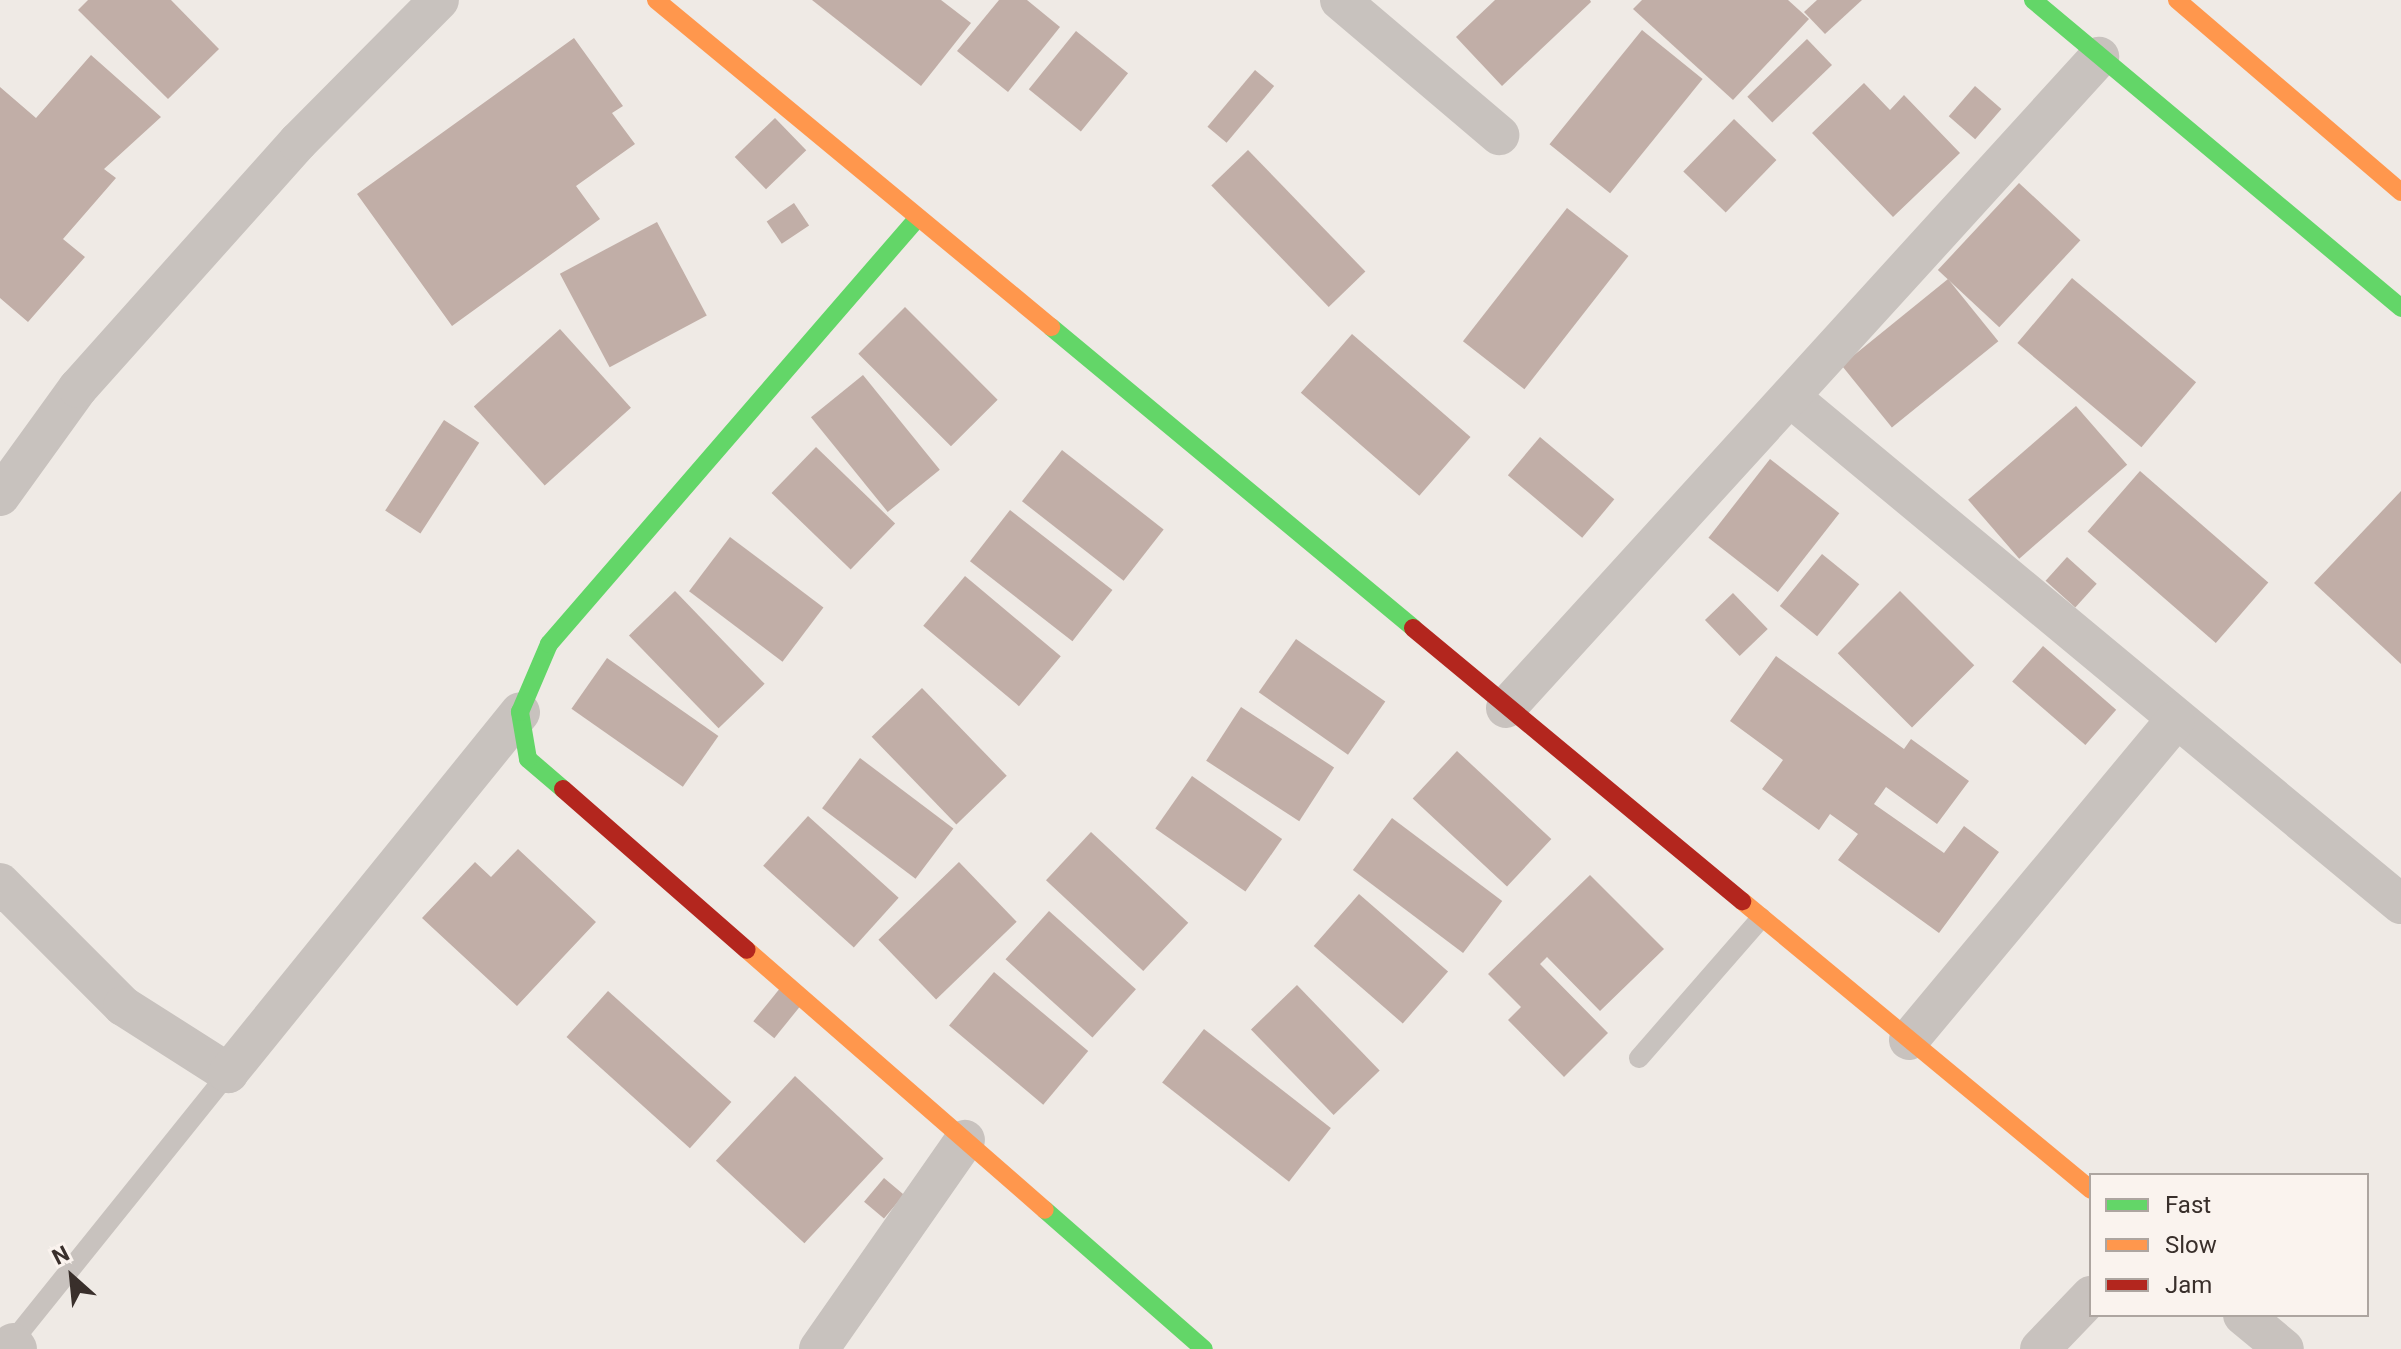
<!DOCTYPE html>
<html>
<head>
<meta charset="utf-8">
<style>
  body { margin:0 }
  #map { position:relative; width:2401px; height:1349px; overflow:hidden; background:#efeae5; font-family:Roboto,sans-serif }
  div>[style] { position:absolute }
  .building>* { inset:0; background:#c1aea7; transform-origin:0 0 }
  .lane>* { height:20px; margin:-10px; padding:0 10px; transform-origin:10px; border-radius:10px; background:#c8c2be }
  .street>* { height:40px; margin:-20px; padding:0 20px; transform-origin:20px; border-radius:20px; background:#c8c2be }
  .fast>* { height:18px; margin:-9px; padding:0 9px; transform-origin:9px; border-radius:9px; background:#63d668 }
  .slow>* { height:18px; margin:-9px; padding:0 9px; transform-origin:9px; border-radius:9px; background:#ff974d }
  .jam>* { height:18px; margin:-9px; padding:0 9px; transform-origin:9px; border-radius:9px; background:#b3261e }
  span { translate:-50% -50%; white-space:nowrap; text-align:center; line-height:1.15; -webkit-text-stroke:8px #faf3ee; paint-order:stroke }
  .legend { position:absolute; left:2089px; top:1173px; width:280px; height:144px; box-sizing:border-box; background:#faf3ee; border:2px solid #ada5a0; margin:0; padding:10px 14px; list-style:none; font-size:24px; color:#392f2b }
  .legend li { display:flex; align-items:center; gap:16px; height:40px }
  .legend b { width:40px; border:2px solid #ada5a0 }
  .north { position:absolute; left:32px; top:1237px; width:80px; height:80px; -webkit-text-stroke:6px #faf3ee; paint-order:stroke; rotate:333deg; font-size:22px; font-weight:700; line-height:32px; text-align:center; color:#392f2b }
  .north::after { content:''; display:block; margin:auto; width:28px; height:36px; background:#392f2b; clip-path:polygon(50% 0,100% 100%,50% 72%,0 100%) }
</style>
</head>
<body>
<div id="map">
  <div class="building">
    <i style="clip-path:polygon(88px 0,171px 0,219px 49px,168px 99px,78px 10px)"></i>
    <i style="clip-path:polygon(812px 0,941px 0,971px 23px,921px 86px)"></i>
    <i style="clip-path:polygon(999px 0,1027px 0,1060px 27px,1008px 92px,957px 51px)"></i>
    <i style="clip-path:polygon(1495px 0,1590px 0,1591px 2px,1502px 86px,1456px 37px)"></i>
    <i style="clip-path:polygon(1642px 0,1788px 0,1809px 19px,1733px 100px,1633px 9px)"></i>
    <i style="clip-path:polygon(1817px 0,1862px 0,1825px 34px,1804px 12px)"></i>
    <i style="left:1642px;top:30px;width:78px;height:147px;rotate:39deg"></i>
    <i style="left:1076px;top:31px;width:67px;height:75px;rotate:39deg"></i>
    <i style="clip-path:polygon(574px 38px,623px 106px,612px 113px,635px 144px,576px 186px,600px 219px,452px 326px,357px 194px)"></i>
    <i style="left:1807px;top:39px;width:36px;height:83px;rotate:46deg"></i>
    <i style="clip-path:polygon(91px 55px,161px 117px,104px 169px,116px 178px,63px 239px,85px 257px,28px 322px,0 298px,0 87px,36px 118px)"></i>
    <i style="left:1255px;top:70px;width:25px;height:74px;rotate:40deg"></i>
    <i style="clip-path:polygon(1864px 83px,1890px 110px,1904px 95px,1960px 153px,1893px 217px,1812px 133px)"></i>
    <i style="left:1975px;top:86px;width:35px;height:40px;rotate:41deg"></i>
    <i style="left:775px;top:118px;width:45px;height:56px;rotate:46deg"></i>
    <i style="left:1734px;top:119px;width:59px;height:73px;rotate:44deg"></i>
    <i style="left:1248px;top:150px;width:169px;height:51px;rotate:46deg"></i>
    <i style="left:2019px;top:183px;width:84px;height:119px;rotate:43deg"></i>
    <i style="left:794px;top:203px;width:27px;height:33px;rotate:56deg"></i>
    <i style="left:1567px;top:208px;width:78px;height:169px;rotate:38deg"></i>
    <i style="left:657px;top:222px;width:106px;height:110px;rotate:62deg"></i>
    <i style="left:2072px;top:278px;width:162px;height:85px;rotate:40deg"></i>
    <i style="left:1948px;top:279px;width:80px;height:137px;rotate:51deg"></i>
    <i style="left:905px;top:307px;width:131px;height:66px;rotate:45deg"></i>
    <i style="left:560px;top:329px;width:106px;height:116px;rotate:48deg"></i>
    <i style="left:1352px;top:334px;width:157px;height:78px;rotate:41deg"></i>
    <i style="left:863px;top:375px;width:122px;height:67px;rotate:51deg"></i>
    <i style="left:2076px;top:406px;width:78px;height:143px;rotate:49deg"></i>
    <i style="left:444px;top:420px;width:42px;height:108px;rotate:33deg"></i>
    <i style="left:1540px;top:437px;width:97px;height:50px;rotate:40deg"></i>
    <i style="left:816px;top:447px;width:110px;height:64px;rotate:44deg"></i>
    <i style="left:1062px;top:450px;width:129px;height:65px;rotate:38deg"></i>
    <i style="left:1770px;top:459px;width:88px;height:100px;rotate:38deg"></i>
    <i style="left:2140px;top:471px;width:170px;height:80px;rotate:41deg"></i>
    <i style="clip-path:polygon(2401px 491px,2401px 664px,2314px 583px)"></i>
    <i style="left:1010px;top:510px;width:130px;height:65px;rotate:38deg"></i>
    <i style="left:730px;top:537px;width:117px;height:68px;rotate:37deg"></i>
    <i style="left:1822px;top:554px;width:48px;height:67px;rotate:39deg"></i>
    <i style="left:2067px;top:557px;width:40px;height:32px;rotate:42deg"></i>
    <i style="left:965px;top:576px;width:125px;height:65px;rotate:40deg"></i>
    <i style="left:675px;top:591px;width:129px;height:64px;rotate:46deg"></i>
    <i style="left:1900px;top:591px;width:105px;height:88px;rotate:45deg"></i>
    <i style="left:1733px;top:593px;width:50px;height:39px;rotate:46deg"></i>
    <i style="left:1296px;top:639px;width:109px;height:65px;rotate:35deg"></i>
    <i style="left:2043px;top:646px;width:97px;height:47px;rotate:41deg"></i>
    <i style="clip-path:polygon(1776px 656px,1904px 749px,1911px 739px,1969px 781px,1937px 824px,1886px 787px,1874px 804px,1944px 853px,1964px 826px,1999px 852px,1939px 933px,1838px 860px,1858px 834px,1830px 814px,1819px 830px,1762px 789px,1783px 760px,1730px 721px)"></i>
    <i style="left:607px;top:658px;width:136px;height:62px;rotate:35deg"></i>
    <i style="left:922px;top:688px;width:122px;height:70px;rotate:46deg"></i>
    <i style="left:1241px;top:707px;width:111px;height:64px;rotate:33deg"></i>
    <i style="left:1457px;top:751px;width:129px;height:65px;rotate:43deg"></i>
    <i style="left:860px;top:758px;width:117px;height:63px;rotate:37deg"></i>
    <i style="left:1192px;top:776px;width:110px;height:64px;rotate:35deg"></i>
    <i style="left:808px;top:816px;width:122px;height:67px;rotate:42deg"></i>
    <i style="left:1392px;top:818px;width:138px;height:65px;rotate:37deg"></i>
    <i style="left:1091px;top:832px;width:133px;height:66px;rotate:43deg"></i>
    <i style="clip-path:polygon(518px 849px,596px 922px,517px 1006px,422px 918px,475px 862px,491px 877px)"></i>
    <i style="left:959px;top:862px;width:83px;height:112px;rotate:46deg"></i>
    <i style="clip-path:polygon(1590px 875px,1664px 949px,1600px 1011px,1547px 957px,1540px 964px,1608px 1033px,1564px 1077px,1508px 1020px,1521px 1007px,1488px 974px)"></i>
    <i style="left:1359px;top:894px;width:118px;height:69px;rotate:41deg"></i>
    <i style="left:1049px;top:911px;width:117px;height:65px;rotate:42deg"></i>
    <i style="left:994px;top:972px;width:123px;height:70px;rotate:40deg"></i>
    <i style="left:1297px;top:985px;width:119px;height:64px;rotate:46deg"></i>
    <i style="left:781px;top:987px;width:27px;height:44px;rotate:39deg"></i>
    <i style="left:608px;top:991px;width:166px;height:62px;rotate:42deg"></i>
    <i style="left:1204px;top:1029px;width:161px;height:68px;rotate:38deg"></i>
    <i style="left:795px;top:1076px;width:121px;height:116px;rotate:43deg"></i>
    <i style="left:884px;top:1178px;width:26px;height:31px;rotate:40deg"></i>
  </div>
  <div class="lane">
    <i style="left:1639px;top:1058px;width:186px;rotate:-48.9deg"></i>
    <i style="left:8px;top:1347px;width:351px;rotate:-51.2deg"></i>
  </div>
  <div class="street">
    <i style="left:1340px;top:0;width:209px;rotate:40.3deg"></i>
    <i style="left:1790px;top:397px;width:794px;rotate:39.69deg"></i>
    <i style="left:0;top:496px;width:133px;rotate:-54.2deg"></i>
    <i style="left:78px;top:388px;width:330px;rotate:-48.2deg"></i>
    <i style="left:298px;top:142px;width:200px;rotate:-45.2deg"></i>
    <i style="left:1506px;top:708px;width:881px;rotate:-47.67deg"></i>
    <i style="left:0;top:883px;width:174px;rotate:45deg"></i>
    <i style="left:123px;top:1006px;width:125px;rotate:32.5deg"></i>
    <i style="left:228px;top:1073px;width:464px;rotate:-51deg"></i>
    <i style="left:1909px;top:1040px;width:415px;rotate:-50.2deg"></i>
    <i style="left:2243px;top:1315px;width:53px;rotate:39.7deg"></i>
    <i style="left:13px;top:1343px;width:7px;rotate:56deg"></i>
    <i style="left:819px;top:1349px;width:255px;rotate:-55.1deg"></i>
    <i style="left:2040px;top:1349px;width:74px;rotate:-46.1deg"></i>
  </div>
  <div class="fast">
    <i style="left:2033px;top:0;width:480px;rotate:39.9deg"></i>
    <i style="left:1051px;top:327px;width:471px;rotate:39.7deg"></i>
    <i style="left:563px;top:789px;width:46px;rotate:-139.4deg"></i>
    <i style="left:528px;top:759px;width:48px;rotate:-99.7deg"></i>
    <i style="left:520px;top:712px;width:74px;rotate:-66.9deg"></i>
    <i style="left:549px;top:644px;width:559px;rotate:-49.13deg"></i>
    <i style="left:1045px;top:1210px;width:211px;rotate:41.2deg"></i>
  </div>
  <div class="slow">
    <i style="left:656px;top:0;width:513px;rotate:39.62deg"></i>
    <i style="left:2177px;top:0;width:295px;rotate:40.6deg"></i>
    <i style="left:1742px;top:901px;width:453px;rotate:39.6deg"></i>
    <i style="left:747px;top:950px;width:395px;rotate:41.1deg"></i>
  </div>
  <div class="jam">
    <i style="left:1413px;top:628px;width:428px;rotate:39.7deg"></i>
    <i style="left:563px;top:789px;width:244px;rotate:41.2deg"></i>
  </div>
  <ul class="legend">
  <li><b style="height:10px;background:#63d668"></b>Fast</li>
  <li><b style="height:10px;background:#ff974d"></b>Slow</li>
  <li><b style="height:10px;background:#b3261e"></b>Jam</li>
  </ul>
  <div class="north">N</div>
</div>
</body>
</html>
